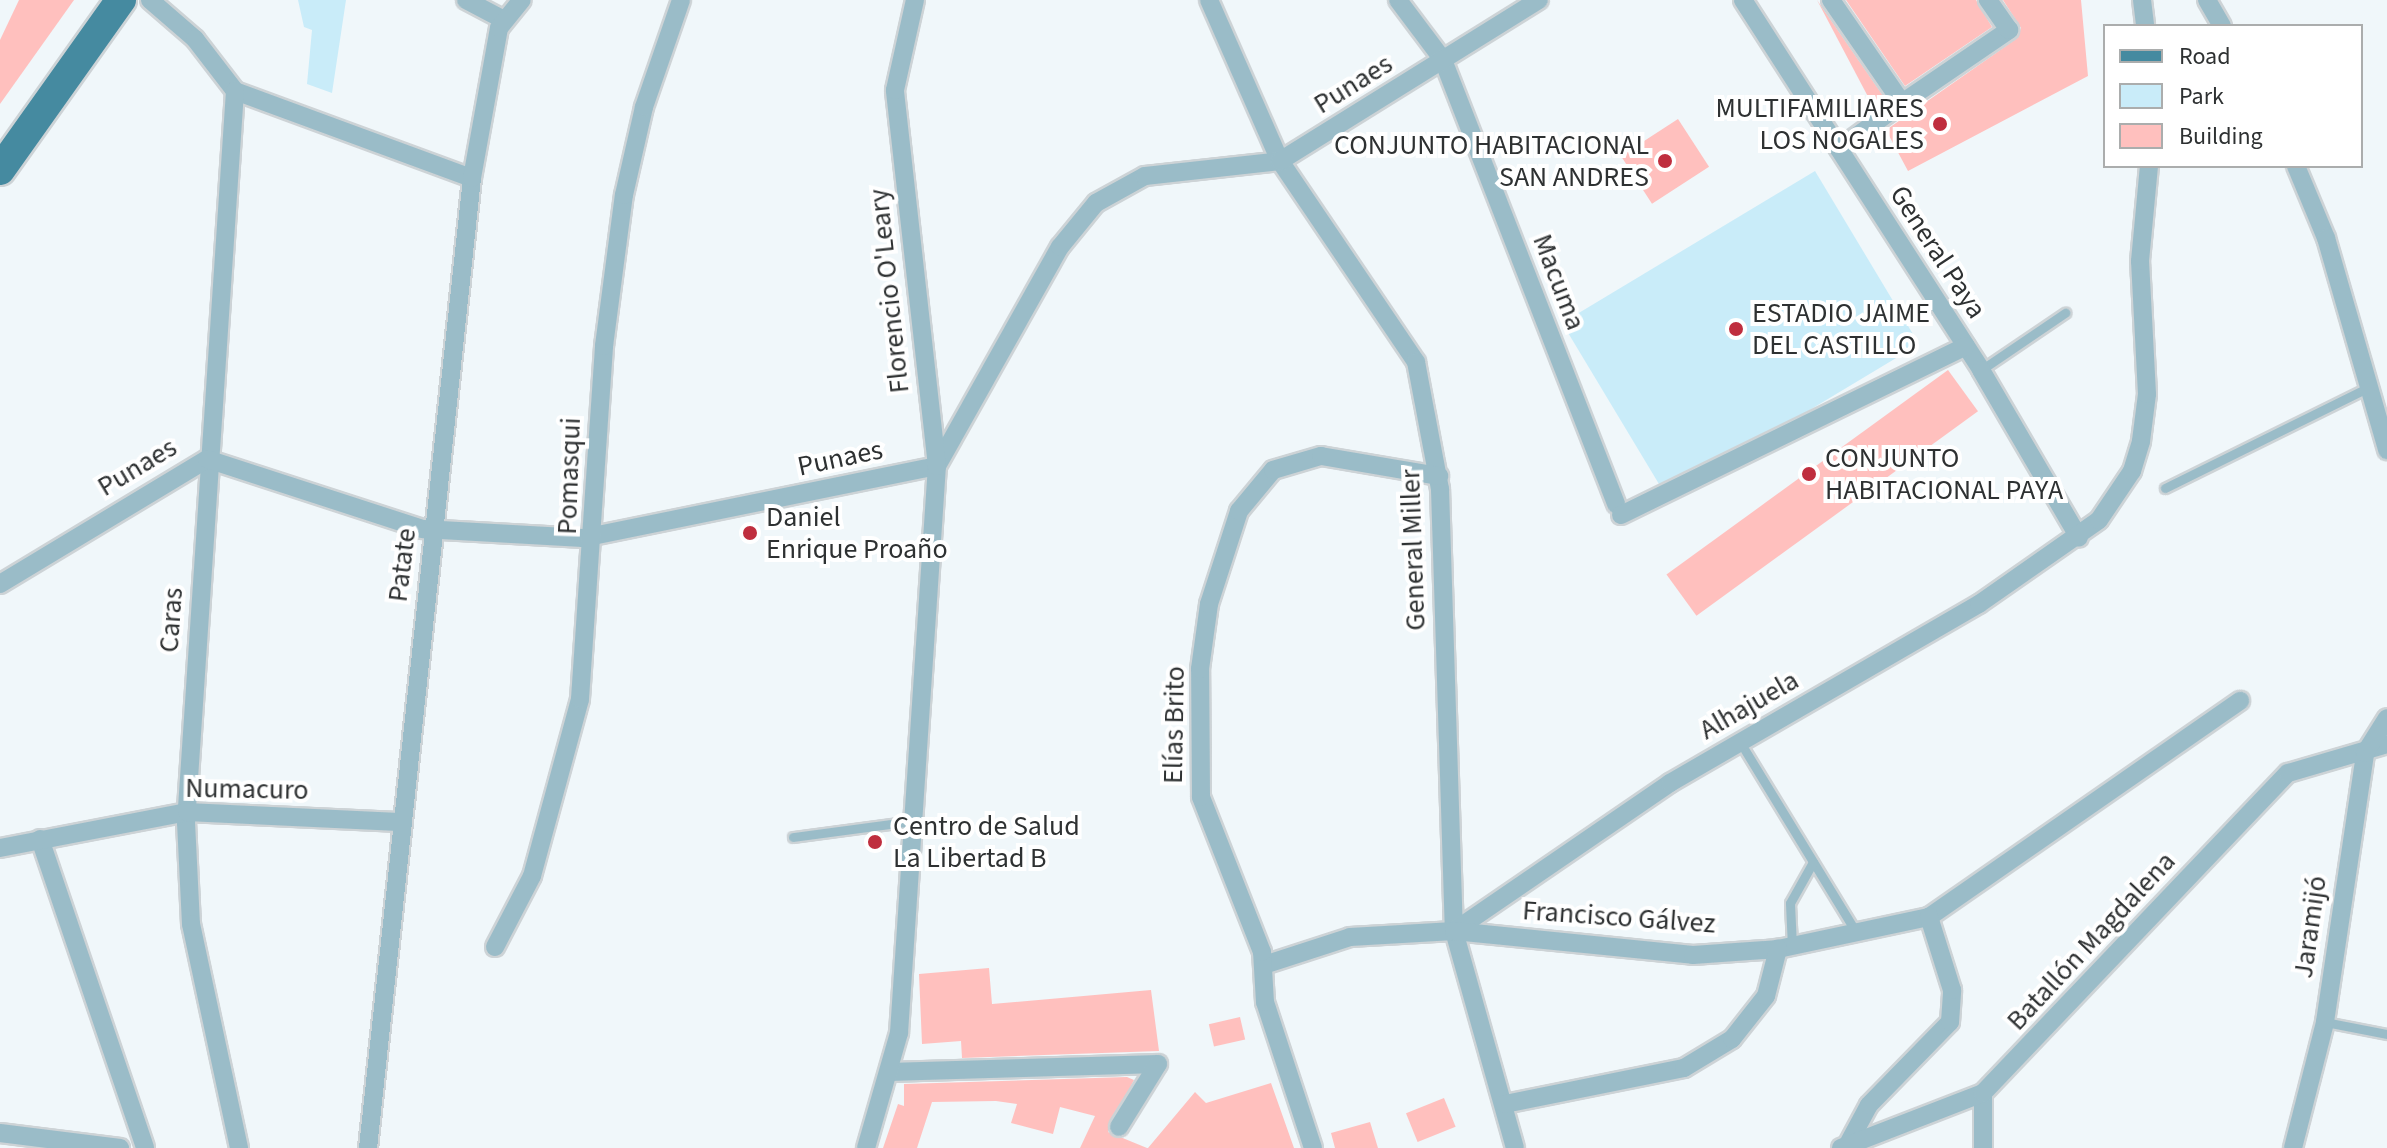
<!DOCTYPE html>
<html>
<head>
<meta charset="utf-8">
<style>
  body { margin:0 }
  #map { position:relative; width:2387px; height:1148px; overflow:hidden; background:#f0f7fa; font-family:"Source Sans 3",sans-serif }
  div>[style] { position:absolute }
  .green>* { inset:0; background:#c9ecf9; transform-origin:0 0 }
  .building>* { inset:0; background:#ffc0be; transform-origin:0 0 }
  .roads { filter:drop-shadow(2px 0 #cdd3d6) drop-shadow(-2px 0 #cdd3d6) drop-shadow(0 2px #cdd3d6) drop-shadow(0 -2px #cdd3d6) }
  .service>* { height:9px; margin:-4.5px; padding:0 4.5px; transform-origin:4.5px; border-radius:4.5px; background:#9abcc8 }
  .minor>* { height:18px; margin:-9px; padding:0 9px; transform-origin:9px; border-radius:9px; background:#9abcc8 }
  .primary>* { height:30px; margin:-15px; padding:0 15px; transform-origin:15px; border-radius:15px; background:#458aa0 }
  .dots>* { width:22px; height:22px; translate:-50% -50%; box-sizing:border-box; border:4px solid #fff; border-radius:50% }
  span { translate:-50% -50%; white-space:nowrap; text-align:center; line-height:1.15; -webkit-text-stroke:8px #fff; paint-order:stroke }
  .street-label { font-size:28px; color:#2e3132 }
  .poi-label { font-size:28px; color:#2e3132 }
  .right { translate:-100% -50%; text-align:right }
  .left { translate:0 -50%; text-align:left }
  .legend { position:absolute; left:2103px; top:24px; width:260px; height:144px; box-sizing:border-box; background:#fff; border:2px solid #abadad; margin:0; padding:10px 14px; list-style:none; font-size:24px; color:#2e3132 }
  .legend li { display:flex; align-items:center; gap:16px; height:40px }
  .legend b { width:40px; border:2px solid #abadad }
</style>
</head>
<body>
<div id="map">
  <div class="green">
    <i style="clip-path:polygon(298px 0,346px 0,332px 93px,307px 84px,312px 30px,304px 27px)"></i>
    <i style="left:1815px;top:171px;width:202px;height:295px;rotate:59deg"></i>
  </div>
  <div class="building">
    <i style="clip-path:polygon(19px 0,74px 0,0 104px,0 40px)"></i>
    <i style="clip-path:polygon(1817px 0,1886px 100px,1874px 108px)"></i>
    <i style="clip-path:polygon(1846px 0,1976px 0,1992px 27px,1905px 86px)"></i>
    <i style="clip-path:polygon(2003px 0,2081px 0,2088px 76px,1908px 171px,1886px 130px,2016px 39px,2021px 28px)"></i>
    <i style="left:1678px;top:119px;width:57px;height:68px;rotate:57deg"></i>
    <i style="left:1948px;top:370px;width:51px;height:348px;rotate:54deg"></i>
    <i style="clip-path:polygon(989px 968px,992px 1004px,1151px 990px,1159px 1051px,962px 1058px,961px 1041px,922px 1044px,919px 974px)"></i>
    <i style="left:1240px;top:1017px;width:23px;height:32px;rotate:77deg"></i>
    <i style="clip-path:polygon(1127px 1077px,1134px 1080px,1108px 1132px,1147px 1148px,1080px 1148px,1095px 1116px,1060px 1107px,1053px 1134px,1011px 1123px,1017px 1104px,996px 1101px,932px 1102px,917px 1148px,883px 1148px,898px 1104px,904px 1106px,904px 1084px)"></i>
    <i style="clip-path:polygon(1271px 1083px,1294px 1148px,1148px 1148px,1195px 1092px,1206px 1103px)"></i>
    <i style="left:1444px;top:1098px;width:31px;height:41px;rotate:68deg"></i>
    <i style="clip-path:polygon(1370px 1122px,1378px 1148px,1335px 1148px,1331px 1133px)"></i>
  </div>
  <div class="roads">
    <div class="service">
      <i style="left:1981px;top:370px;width:102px;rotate:-34.2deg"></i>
      <i style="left:2165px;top:488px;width:225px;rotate:-26.3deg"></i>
      <i style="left:1740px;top:742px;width:223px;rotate:58.6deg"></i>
      <i style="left:793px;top:837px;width:121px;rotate:-7.6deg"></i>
      <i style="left:1792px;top:946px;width:43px;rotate:-92.7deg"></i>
      <i style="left:1790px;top:903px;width:47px;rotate:-60.7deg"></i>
      <i style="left:2325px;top:1022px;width:63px;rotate:11deg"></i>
    </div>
    <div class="minor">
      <i style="left:150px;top:0;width:60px;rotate:40.9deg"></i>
      <i style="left:195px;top:39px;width:66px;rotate:52.4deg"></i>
      <i style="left:235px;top:91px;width:252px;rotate:20.2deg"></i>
      <i style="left:466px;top:0;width:41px;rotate:27.8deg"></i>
      <i style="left:1209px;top:0;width:176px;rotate:66.2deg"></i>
      <i style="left:1280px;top:161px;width:243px;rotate:55.9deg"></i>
      <i style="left:1416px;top:362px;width:129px;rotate:79.3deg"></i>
      <i style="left:1440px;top:489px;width:442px;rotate:88.2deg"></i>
      <i style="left:1454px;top:931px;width:225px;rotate:74.3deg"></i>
      <i style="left:1398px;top:0;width:75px;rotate:53.1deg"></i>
      <i style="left:1443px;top:60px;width:477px;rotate:68.7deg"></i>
      <i style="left:1743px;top:0;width:440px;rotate:57.2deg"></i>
      <i style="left:1981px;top:370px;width:194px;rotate:59.7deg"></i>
      <i style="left:1831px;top:0;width:125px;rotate:55.4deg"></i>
      <i style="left:1902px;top:103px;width:78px;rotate:143.9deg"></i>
      <i style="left:2142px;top:0;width:26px;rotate:83deg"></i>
      <i style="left:2207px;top:0;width:30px;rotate:60deg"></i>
      <i style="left:235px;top:91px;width:733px;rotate:93.83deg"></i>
      <i style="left:186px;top:822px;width:102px;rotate:87.2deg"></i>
      <i style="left:191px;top:924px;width:229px;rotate:77.9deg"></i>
      <i style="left:1902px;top:103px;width:130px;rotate:-34.3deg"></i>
      <i style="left:2009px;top:30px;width:37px;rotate:-125deg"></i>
      <i style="left:2296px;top:166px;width:78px;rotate:67.4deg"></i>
      <i style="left:2326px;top:238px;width:221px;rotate:73.9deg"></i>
      <i style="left:1621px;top:515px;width:384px;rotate:-26.1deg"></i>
      <i style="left:0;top:584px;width:242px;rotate:-31.1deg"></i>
      <i style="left:207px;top:459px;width:227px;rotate:18deg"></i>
      <i style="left:423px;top:529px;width:160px;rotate:3.2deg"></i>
      <i style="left:583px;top:538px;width:361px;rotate:-11.5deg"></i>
      <i style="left:937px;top:466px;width:251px;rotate:-60.7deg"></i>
      <i style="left:1060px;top:247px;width:57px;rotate:-50.7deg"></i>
      <i style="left:1096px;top:203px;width:56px;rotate:-28.9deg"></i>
      <i style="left:1145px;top:176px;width:136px;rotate:-6.3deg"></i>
      <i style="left:1280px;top:161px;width:305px;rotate:-31.9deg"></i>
      <i style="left:40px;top:839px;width:326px;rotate:71.2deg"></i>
      <i style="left:0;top:848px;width:190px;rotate:-10.9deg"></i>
      <i style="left:187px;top:812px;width:212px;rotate:2.7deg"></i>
      <i style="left:1454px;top:931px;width:262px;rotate:-34.4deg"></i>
      <i style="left:1670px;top:783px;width:357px;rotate:-30.1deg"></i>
      <i style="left:1979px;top:604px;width:146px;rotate:-35deg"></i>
      <i style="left:2099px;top:520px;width:59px;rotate:-56deg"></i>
      <i style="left:2132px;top:471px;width:31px;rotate:-73deg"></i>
      <i style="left:2141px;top:441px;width:47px;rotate:-82.7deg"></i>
      <i style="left:2147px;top:394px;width:133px;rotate:-93deg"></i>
      <i style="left:2140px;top:261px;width:95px;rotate:-84.6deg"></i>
      <i style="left:495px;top:947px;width:80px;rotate:-62.5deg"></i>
      <i style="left:532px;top:876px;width:183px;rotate:-74.8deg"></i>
      <i style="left:580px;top:699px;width:354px;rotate:-86.1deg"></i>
      <i style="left:604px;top:346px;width:152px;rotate:-82.5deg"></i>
      <i style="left:624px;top:195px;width:90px;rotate:-77.2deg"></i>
      <i style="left:644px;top:107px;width:113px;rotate:-70.9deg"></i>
      <i style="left:1264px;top:965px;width:90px;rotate:-18deg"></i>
      <i style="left:1350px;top:937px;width:104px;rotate:-3.3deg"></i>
      <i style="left:1454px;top:931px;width:240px;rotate:5.7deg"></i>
      <i style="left:1693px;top:955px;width:85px;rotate:-4deg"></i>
      <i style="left:1778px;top:949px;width:154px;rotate:-12deg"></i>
      <i style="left:1929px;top:917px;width:379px;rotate:-34.8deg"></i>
      <i style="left:889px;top:1072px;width:269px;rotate:-1.7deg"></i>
      <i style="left:1158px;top:1064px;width:74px;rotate:121.8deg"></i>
      <i style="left:1983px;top:1093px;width:55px;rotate:90deg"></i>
      <i style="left:1505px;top:1104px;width:183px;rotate:-11.4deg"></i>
      <i style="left:1684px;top:1068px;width:56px;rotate:-31.1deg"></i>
      <i style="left:1732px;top:1039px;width:55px;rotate:-51.7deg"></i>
      <i style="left:1766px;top:996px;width:49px;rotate:-75.7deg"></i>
      <i style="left:0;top:1133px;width:121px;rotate:7.1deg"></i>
      <i style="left:1848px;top:1144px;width:44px;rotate:-61.7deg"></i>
      <i style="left:1869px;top:1105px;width:116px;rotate:-45.7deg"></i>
      <i style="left:1950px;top:1022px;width:32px;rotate:-86deg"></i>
      <i style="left:1952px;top:990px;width:77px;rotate:-107.5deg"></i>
      <i style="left:368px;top:1148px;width:976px;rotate:-83.88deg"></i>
      <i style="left:472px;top:178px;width:152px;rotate:-79.8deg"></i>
      <i style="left:499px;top:28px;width:36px;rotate:-51deg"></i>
      <i style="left:866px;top:1148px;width:120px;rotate:-74deg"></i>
      <i style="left:899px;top:1033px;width:568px;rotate:-86.17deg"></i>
      <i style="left:937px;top:466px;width:378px;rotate:-96.4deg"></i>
      <i style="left:895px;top:90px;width:92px;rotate:-77.5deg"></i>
      <i style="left:1313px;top:1148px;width:154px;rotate:-108.2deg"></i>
      <i style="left:1265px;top:1002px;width:50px;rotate:-93.4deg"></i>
      <i style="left:1262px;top:952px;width:167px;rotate:-111.5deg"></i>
      <i style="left:1201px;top:797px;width:128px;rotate:-90.4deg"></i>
      <i style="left:1200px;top:669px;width:66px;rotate:-82.1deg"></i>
      <i style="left:1209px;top:604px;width:98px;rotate:-72.1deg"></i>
      <i style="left:1239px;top:511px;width:53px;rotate:-50.3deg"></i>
      <i style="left:1273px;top:470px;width:50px;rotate:-16.3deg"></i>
      <i style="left:1321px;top:456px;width:120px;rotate:9.6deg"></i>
      <i style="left:1841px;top:1148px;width:152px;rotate:-21.2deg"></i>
      <i style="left:1983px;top:1093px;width:442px;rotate:-46.4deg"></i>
      <i style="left:2288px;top:773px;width:103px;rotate:-16.3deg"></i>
      <i style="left:2293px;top:1148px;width:130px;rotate:-75.7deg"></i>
      <i style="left:2325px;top:1022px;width:272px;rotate:-81.5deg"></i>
      <i style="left:2365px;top:753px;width:41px;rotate:-57.8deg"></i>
    </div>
    <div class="primary">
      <i style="left:0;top:170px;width:209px;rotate:-54.6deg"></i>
    </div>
  </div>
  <div class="dots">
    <i style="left:1940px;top:124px;background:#bf2e3e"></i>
    <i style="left:1665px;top:161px;background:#bf2e3e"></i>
    <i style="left:1736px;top:329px;background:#bf2e3e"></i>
    <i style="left:1809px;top:474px;background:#bf2e3e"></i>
    <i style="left:750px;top:533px;background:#bf2e3e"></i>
    <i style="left:875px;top:842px;background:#bf2e3e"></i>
  </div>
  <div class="street-label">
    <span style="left:1353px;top:84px;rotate:-32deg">Punaes</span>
    <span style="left:1938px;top:252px;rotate:57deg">General Paya</span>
    <span style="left:1559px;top:282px;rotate:69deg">Macuma</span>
    <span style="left:889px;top:291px;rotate:-96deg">Florencio O'Leary</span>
    <span style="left:840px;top:458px;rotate:-12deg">Punaes</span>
    <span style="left:137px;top:467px;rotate:-31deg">Punaes</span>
    <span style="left:569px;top:476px;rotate:-88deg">Pomasqui</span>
    <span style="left:1413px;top:550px;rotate:-92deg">General Miller</span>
    <span style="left:402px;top:565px;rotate:-83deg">Patate</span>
    <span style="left:171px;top:620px;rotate:-86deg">Caras</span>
    <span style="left:1749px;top:705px;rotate:-30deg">Alhajuela</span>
    <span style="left:1174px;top:725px;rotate:-89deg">Elías Brito</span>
    <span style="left:247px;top:789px;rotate:1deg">Numacuro</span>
    <span style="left:1619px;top:917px;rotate:4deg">Francisco Gálvez</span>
    <span style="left:2310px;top:927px;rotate:-82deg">Jaramijó</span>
    <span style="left:2091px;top:941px;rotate:-47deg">Batallón Magdalena</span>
  </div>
  <div class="poi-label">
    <span class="right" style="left:1924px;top:124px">MULTIFAMILIARES<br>LOS NOGALES</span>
    <span class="right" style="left:1649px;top:161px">CONJUNTO HABITACIONAL<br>SAN ANDRES</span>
    <span class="left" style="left:1752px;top:329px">ESTADIO JAIME<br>DEL CASTILLO</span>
    <span class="left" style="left:1825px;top:474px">CONJUNTO<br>HABITACIONAL PAYA</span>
    <span class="left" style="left:766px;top:533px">Daniel<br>Enrique Proaño</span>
    <span class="left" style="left:893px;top:842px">Centro de Salud<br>La Libertad B</span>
  </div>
  <ul class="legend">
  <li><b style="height:10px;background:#458aa0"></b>Road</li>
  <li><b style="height:22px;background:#c9ecf9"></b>Park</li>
  <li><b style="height:22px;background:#ffc0be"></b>Building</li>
  </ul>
</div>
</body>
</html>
